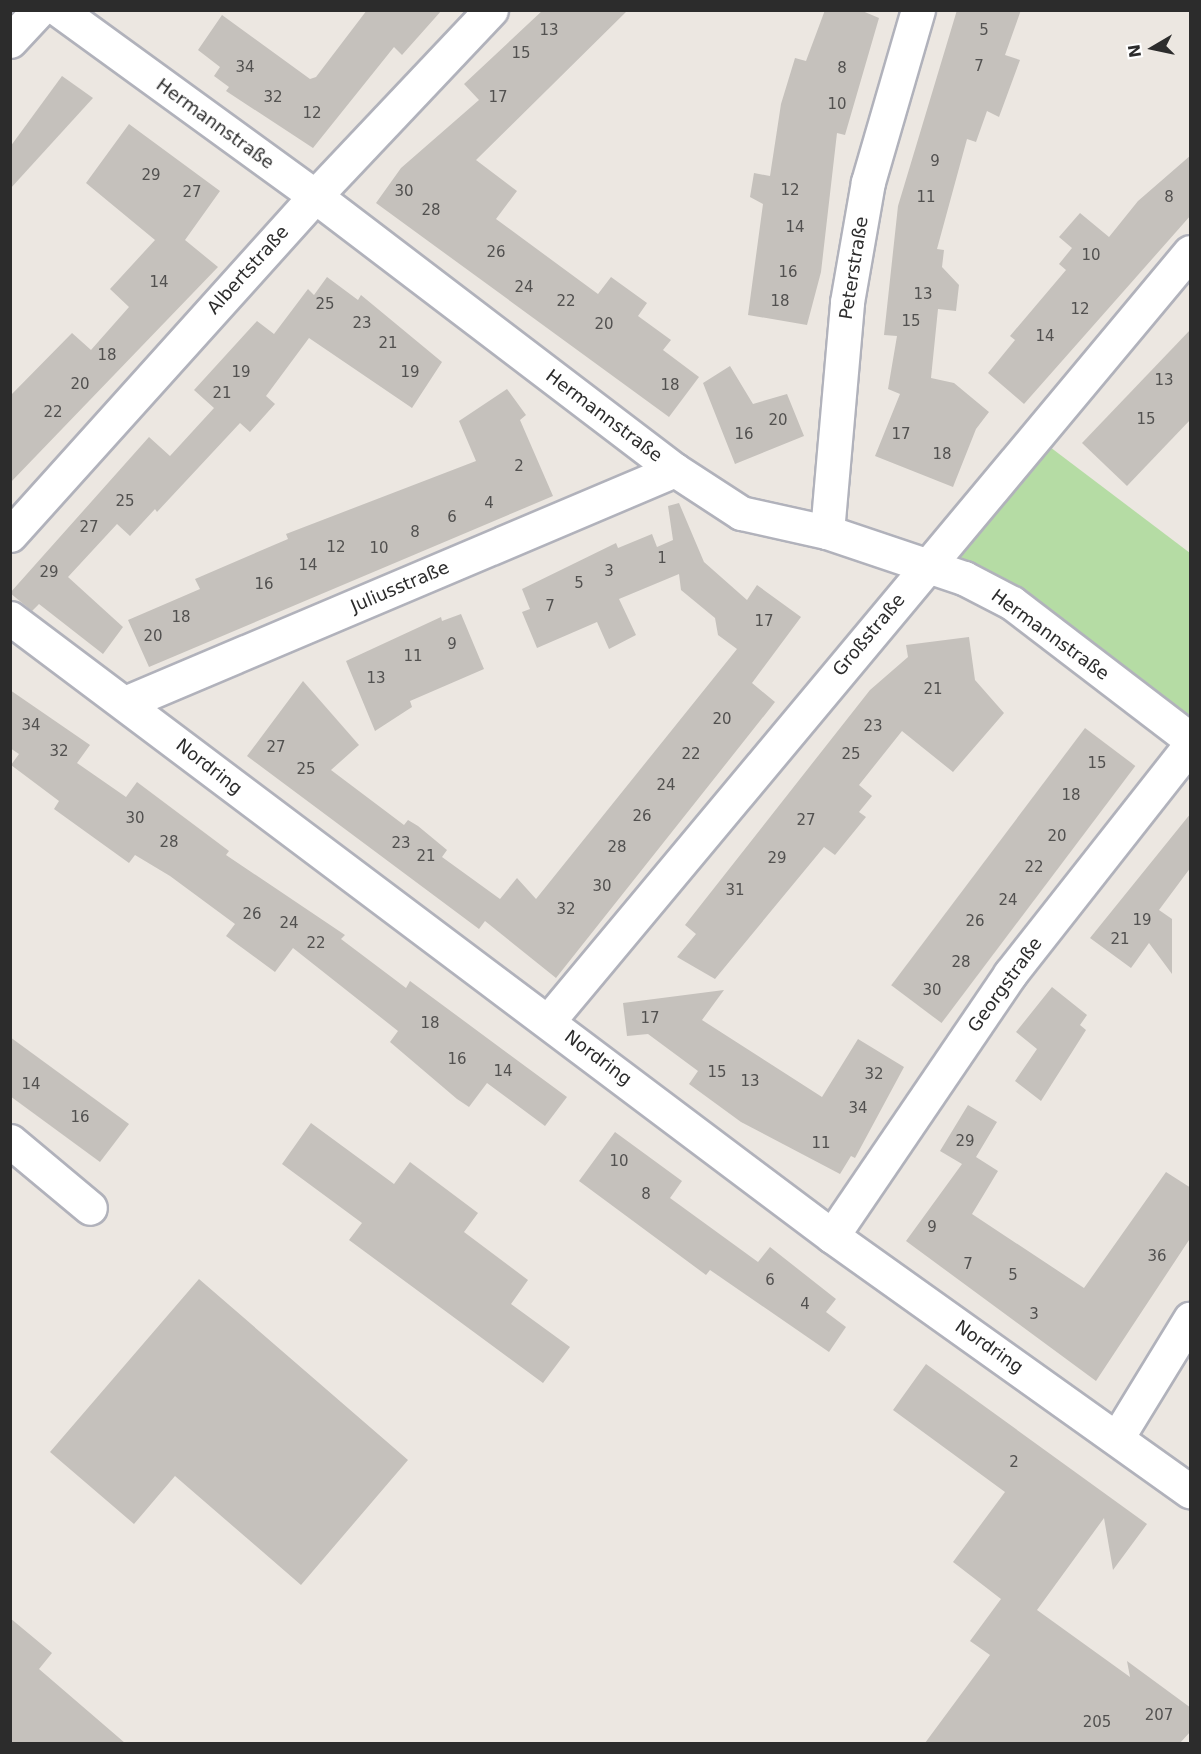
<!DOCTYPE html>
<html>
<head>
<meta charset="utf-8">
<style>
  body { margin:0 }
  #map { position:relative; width:1201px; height:1754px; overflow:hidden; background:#ece7e1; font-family:"DejaVu Sans",sans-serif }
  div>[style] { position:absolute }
  .green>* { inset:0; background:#b5dca4 }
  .building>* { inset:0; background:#c5c1bc; transform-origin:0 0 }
  .roads { filter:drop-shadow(2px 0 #b1b2bb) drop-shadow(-2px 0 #b1b2bb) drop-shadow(0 2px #b1b2bb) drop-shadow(0 -2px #b1b2bb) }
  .minor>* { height:33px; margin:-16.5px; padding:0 16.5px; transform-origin:16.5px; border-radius:16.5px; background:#fff }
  span { translate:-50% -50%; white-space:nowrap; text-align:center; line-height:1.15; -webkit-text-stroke:4.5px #fff; paint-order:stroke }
  .number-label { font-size:15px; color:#525150 }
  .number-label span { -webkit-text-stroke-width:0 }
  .street-label { font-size:18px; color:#2c2c2c }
  .frame { position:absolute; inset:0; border:12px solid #2c2c2c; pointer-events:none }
  .north { position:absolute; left:1123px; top:18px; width:60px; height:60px; -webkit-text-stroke:4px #fff; paint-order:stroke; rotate:261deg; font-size:16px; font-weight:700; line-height:24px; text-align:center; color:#2c2c2c }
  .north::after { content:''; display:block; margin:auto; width:21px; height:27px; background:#2c2c2c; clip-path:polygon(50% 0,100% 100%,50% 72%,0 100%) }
</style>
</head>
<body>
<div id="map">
  <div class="green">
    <i style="clip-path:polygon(1046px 444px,1190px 553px,1190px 718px,951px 556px)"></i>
  </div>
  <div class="building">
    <i style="clip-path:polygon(367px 10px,442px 10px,402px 55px,394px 47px,313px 148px,226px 91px,229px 87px,214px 76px,220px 67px,198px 50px,222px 15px,310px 79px,316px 77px)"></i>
    <i style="clip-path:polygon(543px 10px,628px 10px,476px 160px,517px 191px,496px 219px,598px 294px,611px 277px,647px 303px,638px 316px,671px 340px,663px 350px,699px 377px,669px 417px,376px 203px,401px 168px,479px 100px,464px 84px)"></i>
    <i style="clip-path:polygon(825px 10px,860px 10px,879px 18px,845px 135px,837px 133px,821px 272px,807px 325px,748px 315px,763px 204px,750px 197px,754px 173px,770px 176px,781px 104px,795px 58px,806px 61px)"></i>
    <i style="clip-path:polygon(957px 10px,1021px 10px,1005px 55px,1020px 60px,999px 117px,987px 111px,976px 142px,967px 139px,937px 249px,944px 250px,942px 267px,959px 285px,956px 311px,938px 309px,931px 378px,954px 383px,989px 412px,976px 429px,953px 487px,875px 456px,900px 394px,888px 389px,897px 336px,884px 335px,898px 206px)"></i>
    <i style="clip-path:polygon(62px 76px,93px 98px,10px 189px,10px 147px)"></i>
    <i style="clip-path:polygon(129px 124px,220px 191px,185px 240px,218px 267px,10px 483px,10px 396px,72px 333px,91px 350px,129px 307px,110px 289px,155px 240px,86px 183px)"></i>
    <i style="clip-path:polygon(1191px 155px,1191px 215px,1024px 404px,988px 373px,1015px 340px,1010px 336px,1066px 270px,1059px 264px,1072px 248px,1059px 237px,1080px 213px,1109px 237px,1138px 201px)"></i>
    <i style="clip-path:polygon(327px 277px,358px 300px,361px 295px,442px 362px,412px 408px,309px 338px,266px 396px,275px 404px,250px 432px,240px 423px,157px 512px,155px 509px,130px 536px,117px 524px,68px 577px,123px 627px,103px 654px,39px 604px,32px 611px,10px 593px,149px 437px,170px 456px,214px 408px,194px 390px,257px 321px,274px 334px,308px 289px,314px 295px)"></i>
    <i style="clip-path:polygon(1191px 329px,1191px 419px,1127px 486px,1082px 443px)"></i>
    <i style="clip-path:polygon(730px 366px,753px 404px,787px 394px,804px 436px,735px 464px,703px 383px)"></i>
    <i style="clip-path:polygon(507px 389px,526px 415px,520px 420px,553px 496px,149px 667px,128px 620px,200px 589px,195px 579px,288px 539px,286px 534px,476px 461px,459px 421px)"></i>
    <i style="clip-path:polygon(679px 503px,704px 562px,747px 600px,757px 585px,801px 617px,752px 683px,775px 702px,556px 978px,485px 921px,479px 929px,247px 756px,303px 681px,359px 745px,331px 770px,404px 825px,408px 820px,418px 826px,447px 850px,442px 857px,500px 899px,517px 878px,536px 899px,737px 649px,718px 635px,715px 618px,681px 590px,679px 574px,619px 599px,636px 635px,609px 649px,597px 622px,537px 648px,522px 612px,530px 609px,522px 589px,616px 543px,618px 548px,652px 534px,657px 547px,673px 540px,668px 506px)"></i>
    <i style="clip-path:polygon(461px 614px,484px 669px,410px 701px,412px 707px,375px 731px,346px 661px,441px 617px,442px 621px)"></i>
    <i style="clip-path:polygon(969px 637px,975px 680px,1004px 713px,953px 772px,902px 731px,859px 785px,872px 796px,859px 812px,866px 817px,835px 855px,824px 847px,715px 979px,677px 957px,696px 934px,685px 925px,870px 690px,908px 657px,906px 645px)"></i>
    <i style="clip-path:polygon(10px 690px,90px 745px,77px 763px,126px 797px,137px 782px,229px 851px,226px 855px,345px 935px,341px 939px,406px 988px,410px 981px,567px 1097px,545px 1126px,487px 1083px,469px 1107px,457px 1099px,390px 1042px,398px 1031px,293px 948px,275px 972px,226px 936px,235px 924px,170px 876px,135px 855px,129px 863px,54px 809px,59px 801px,11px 765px,19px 754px,10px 748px)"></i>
    <i style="left:1085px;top:728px;width:63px;height:322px;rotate:37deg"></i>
    <i style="clip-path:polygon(1191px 813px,1191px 867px,1159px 910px,1172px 919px,1172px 974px,1149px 943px,1131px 968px,1090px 938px)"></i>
    <i style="clip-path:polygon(1052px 987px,1087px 1015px,1080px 1025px,1086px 1030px,1041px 1101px,1015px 1081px,1037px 1049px,1016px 1032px)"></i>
    <i style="clip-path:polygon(724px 990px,702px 1020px,822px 1097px,858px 1039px,904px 1067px,855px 1158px,851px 1156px,840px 1174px,741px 1122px,689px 1084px,698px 1071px,648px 1034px,627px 1036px,623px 1003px)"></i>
    <i style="clip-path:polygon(10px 1037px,129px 1124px,100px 1162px,10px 1096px)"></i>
    <i style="clip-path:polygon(968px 1105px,997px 1122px,976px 1157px,998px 1171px,972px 1214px,1084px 1288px,1166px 1172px,1191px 1188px,1191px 1237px,1096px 1381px,906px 1241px,962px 1164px,940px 1151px)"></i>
    <i style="clip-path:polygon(311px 1123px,394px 1184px,410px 1162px,478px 1213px,464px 1232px,528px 1280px,511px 1304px,570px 1347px,543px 1383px,349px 1240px,362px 1223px,282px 1164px)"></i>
    <i style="clip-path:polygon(615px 1132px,682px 1181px,670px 1198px,758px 1262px,770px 1247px,836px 1299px,826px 1312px,846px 1327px,829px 1352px,710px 1270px,706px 1275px,579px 1181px)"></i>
    <i style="clip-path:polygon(199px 1279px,408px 1460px,301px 1585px,175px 1476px,134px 1524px,50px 1452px)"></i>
    <i style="clip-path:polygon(926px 1364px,1147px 1524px,1113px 1570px,1104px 1518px,1037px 1610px,1130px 1677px,1127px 1661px,1191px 1708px,1191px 1731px,1180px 1743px,925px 1743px,990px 1655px,970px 1641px,1001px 1599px,953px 1562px,1005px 1492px,893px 1410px)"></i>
    <i style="clip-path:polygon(10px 1618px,52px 1653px,39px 1669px,125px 1743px,10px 1743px)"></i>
  </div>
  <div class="roads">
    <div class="minor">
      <i style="left:59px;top:10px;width:316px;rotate:36deg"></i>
      <i style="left:315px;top:196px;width:452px;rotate:37.3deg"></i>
      <i style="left:675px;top:470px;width:79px;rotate:33.1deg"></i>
      <i style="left:741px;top:513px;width:88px;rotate:12.5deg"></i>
      <i style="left:827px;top:532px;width:145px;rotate:18.6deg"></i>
      <i style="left:964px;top:578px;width:54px;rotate:27.5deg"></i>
      <i style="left:1012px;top:603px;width:224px;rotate:37.4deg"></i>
      <i style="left:10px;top:41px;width:42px;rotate:-46.9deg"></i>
      <i style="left:827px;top:532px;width:231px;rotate:-85deg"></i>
      <i style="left:847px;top:302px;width:122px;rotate:-80.1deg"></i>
      <i style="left:868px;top:182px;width:179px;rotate:-73.8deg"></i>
      <i style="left:10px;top:535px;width:456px;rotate:-48deg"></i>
      <i style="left:315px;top:196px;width:256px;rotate:-46.6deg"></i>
      <i style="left:10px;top:618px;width:1028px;rotate:36.94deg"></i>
      <i style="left:832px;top:1236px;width:440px;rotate:35.5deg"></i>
      <i style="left:125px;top:703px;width:597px;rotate:-22.96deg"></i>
      <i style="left:549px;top:1020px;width:1000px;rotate:-50.15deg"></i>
      <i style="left:10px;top:1141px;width:104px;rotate:39.9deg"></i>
      <i style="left:832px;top:1236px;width:317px;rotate:-55.8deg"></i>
      <i style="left:1010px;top:974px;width:291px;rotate:-51.8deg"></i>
      <i style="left:1117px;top:1438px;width:140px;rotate:-58.5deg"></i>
    </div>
  </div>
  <div class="number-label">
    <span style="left:549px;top:31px">13</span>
    <span style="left:984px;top:31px">5</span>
    <span style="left:521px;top:54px">15</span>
    <span style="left:979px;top:67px">7</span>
    <span style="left:245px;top:68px">34</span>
    <span style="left:842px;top:69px">8</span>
    <span style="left:273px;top:98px">32</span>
    <span style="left:498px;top:98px">17</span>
    <span style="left:837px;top:105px">10</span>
    <span style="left:312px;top:114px">12</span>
    <span style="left:935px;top:162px">9</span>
    <span style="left:151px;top:176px">29</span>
    <span style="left:790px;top:191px">12</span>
    <span style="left:404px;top:192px">30</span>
    <span style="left:192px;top:193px">27</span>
    <span style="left:926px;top:198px">11</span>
    <span style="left:1169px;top:198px">8</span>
    <span style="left:431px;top:211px">28</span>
    <span style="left:795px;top:228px">14</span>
    <span style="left:496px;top:253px">26</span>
    <span style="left:1091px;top:256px">10</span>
    <span style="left:788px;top:273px">16</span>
    <span style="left:159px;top:283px">14</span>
    <span style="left:524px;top:288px">24</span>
    <span style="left:923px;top:295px">13</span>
    <span style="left:566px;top:302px">22</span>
    <span style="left:780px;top:302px">18</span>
    <span style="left:325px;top:305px">25</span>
    <span style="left:1080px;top:310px">12</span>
    <span style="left:911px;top:322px">15</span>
    <span style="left:362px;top:324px">23</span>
    <span style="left:604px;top:325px">20</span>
    <span style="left:1045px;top:337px">14</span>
    <span style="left:388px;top:344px">21</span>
    <span style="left:107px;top:356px">18</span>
    <span style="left:241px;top:373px">19</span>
    <span style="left:410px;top:373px">19</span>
    <span style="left:1164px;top:381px">13</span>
    <span style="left:80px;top:385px">20</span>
    <span style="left:670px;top:386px">18</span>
    <span style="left:222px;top:394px">21</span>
    <span style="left:53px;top:413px">22</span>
    <span style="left:1146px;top:420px">15</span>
    <span style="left:778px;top:421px">20</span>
    <span style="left:744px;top:435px">16</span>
    <span style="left:901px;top:435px">17</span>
    <span style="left:942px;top:455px">18</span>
    <span style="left:519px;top:467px">2</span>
    <span style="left:125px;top:502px">25</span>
    <span style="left:489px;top:504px">4</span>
    <span style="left:452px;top:518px">6</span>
    <span style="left:89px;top:528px">27</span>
    <span style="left:415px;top:533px">8</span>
    <span style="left:336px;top:548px">12</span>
    <span style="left:379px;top:549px">10</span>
    <span style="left:662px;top:559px">1</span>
    <span style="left:308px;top:566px">14</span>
    <span style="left:609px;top:572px">3</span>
    <span style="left:49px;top:573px">29</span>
    <span style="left:579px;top:584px">5</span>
    <span style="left:264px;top:585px">16</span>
    <span style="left:550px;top:607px">7</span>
    <span style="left:181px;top:618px">18</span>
    <span style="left:764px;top:622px">17</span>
    <span style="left:153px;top:637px">20</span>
    <span style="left:452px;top:645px">9</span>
    <span style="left:413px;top:657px">11</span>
    <span style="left:376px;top:679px">13</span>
    <span style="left:933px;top:690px">21</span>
    <span style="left:722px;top:720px">20</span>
    <span style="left:31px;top:726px">34</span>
    <span style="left:873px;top:727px">23</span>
    <span style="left:276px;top:748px">27</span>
    <span style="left:59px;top:752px">32</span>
    <span style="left:691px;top:755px">22</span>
    <span style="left:851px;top:755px">25</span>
    <span style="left:1097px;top:764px">15</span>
    <span style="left:306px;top:770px">25</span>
    <span style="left:666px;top:786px">24</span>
    <span style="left:1071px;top:796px">18</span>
    <span style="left:642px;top:817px">26</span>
    <span style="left:135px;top:819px">30</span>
    <span style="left:806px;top:821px">27</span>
    <span style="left:1057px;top:837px">20</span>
    <span style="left:169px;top:843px">28</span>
    <span style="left:401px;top:844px">23</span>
    <span style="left:617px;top:848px">28</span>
    <span style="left:426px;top:857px">21</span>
    <span style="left:777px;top:859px">29</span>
    <span style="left:1034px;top:868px">22</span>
    <span style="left:602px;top:887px">30</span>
    <span style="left:735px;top:891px">31</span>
    <span style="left:1008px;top:901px">24</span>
    <span style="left:566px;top:910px">32</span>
    <span style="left:252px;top:915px">26</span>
    <span style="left:1142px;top:921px">19</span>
    <span style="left:975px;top:922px">26</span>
    <span style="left:289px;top:924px">24</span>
    <span style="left:1120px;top:940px">21</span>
    <span style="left:316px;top:944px">22</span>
    <span style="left:961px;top:963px">28</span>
    <span style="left:932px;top:991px">30</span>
    <span style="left:650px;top:1019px">17</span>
    <span style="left:430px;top:1024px">18</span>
    <span style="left:457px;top:1060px">16</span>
    <span style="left:503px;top:1072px">14</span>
    <span style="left:717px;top:1073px">15</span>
    <span style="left:874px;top:1075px">32</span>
    <span style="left:750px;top:1082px">13</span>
    <span style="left:31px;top:1085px">14</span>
    <span style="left:858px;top:1109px">34</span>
    <span style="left:80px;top:1118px">16</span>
    <span style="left:965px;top:1142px">29</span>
    <span style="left:821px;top:1144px">11</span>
    <span style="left:619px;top:1162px">10</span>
    <span style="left:646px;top:1195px">8</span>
    <span style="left:932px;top:1228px">9</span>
    <span style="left:1157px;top:1257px">36</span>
    <span style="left:968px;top:1265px">7</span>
    <span style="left:1013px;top:1276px">5</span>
    <span style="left:770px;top:1281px">6</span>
    <span style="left:805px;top:1305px">4</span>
    <span style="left:1034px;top:1315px">3</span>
    <span style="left:1014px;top:1463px">2</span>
    <span style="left:1159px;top:1716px">207</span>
    <span style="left:1097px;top:1723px">205</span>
  </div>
  <div class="street-label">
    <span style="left:215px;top:124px;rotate:36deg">Hermannstraße</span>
    <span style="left:854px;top:268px;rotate:-81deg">Peterstraße</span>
    <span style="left:248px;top:270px;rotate:-48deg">Albertstraße</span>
    <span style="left:604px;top:416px;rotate:37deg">Hermannstraße</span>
    <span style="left:400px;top:587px;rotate:-23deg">Juliusstraße</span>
    <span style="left:869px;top:635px;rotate:-50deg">Großstraße</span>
    <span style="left:1050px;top:635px;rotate:36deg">Hermannstraße</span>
    <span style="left:209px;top:767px;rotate:38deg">Nordring</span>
    <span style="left:1005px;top:985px;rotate:-54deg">Georgstraße</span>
    <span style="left:598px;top:1058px;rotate:37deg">Nordring</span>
    <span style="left:989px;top:1347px;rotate:35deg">Nordring</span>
  </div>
  <div class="frame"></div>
  <div class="north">N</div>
</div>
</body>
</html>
